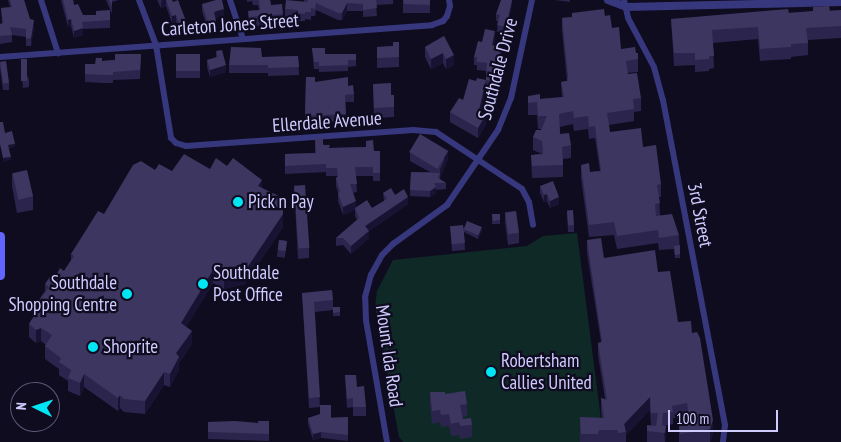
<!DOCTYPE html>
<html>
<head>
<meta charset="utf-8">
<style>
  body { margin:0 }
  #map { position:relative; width:841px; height:442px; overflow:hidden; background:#0f0c1f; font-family:"PT Sans Narrow",sans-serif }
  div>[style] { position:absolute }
  .green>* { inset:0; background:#0f2927 }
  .minor>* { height:6px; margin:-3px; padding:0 3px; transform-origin:3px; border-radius:3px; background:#37377e }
  .tertiary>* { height:8px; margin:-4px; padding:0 4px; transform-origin:4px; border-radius:4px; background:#37377e }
  .secondary>* { height:9px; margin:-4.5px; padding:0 4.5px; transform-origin:4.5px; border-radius:4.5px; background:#6264ff }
  .wall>* { inset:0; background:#2b254d; transform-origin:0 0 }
  .shaded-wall>* { inset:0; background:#191333 }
  .building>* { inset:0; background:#3d3660; transform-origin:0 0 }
  .dots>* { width:14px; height:14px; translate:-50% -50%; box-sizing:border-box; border:2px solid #0f0c1f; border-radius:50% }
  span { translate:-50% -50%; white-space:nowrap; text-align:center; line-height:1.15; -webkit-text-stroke:4.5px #0f0c1f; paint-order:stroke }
  .street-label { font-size:19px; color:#cfcbff }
  .poi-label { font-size:19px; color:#cfcbff }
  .left { translate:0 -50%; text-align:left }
  .right { translate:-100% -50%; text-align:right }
  .north { position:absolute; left:10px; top:382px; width:50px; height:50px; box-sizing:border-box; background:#0f0c1f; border:1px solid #5c5879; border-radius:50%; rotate:274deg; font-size:14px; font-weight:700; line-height:20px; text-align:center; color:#cfcbff }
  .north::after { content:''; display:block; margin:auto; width:18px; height:22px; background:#00e6f5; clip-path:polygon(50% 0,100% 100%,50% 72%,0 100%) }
  .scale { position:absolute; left:668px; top:410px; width:110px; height:22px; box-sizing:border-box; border:2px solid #cfcbff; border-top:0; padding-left:6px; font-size:15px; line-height:18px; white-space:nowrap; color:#cfcbff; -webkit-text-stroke:4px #0f0c1f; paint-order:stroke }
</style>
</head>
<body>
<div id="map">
  <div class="green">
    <i style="clip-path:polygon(577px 233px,604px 442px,403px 442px,399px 437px,375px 307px,377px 291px,393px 260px,527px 246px,543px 236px)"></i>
  </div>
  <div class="minor">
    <i style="left:41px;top:0;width:56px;rotate:72.2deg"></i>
    <i style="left:139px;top:0;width:48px;rotate:69.3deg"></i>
    <i style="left:156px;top:45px;width:94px;rotate:80.8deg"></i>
    <i style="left:171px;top:138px;width:7px;rotate:45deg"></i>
    <i style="left:176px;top:143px;width:10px;rotate:17deg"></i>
    <i style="left:186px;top:146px;width:228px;rotate:-4deg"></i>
    <i style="left:413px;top:130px;width:23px;rotate:5deg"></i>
    <i style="left:436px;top:132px;width:103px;rotate:33.5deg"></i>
    <i style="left:522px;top:189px;width:15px;rotate:62deg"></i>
    <i style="left:529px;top:202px;width:23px;rotate:80deg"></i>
    <i style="left:230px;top:0;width:41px;rotate:71.6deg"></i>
    <i style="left:624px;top:0;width:18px;rotate:77deg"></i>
    <i style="left:628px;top:18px;width:55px;rotate:62deg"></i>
    <i style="left:654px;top:67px;width:34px;rotate:75deg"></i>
    <i style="left:663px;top:100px;width:331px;rotate:79.2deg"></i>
    <i style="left:725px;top:425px;width:17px;rotate:97deg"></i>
    <i style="left:0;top:57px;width:433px;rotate:-4.2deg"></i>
    <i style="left:432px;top:25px;width:12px;rotate:-20deg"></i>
    <i style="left:443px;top:21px;width:6px;rotate:-51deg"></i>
    <i style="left:447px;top:16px;width:10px;rotate:-73deg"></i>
    <i style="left:450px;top:6px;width:6px;rotate:-99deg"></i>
    <i style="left:387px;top:442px;width:124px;rotate:-99.8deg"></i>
    <i style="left:366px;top:320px;width:23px;rotate:-92deg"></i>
    <i style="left:365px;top:297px;width:23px;rotate:-75deg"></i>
    <i style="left:371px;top:275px;width:23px;rotate:-61deg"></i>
    <i style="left:382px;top:255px;width:16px;rotate:-45deg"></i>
    <i style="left:393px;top:244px;width:67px;rotate:-35.8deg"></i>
    <i style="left:447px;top:205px;width:91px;rotate:-55.8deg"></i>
    <i style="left:498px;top:130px;width:35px;rotate:-68deg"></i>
    <i style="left:511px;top:98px;width:100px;rotate:-77.9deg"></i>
  </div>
  <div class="tertiary">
    <i style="left:608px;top:0;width:19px;rotate:21deg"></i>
    <i style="left:626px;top:7px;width:215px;rotate:-1.3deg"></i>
  </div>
  <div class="secondary">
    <i style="left:0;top:236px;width:39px;rotate:90deg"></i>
  </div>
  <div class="wall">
    <i style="clip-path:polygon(8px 0,24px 0,30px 19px,34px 27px,31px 46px,26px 46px,26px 37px,12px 35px,12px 42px,0 44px,0 24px,2px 24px,1px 8px,10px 7px)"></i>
    <i style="clip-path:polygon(61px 0,73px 0,74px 5px,83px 15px,110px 20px,110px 28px,83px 29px,83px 35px,74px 38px,71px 26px,68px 27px)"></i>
    <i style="clip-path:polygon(106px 0,119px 0,112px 2px,112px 14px)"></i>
    <i style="clip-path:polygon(157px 0,172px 0,186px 28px,179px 31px,176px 22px,172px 23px,166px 6px,161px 8px)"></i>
    <i style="clip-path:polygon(247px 0,270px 0,271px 5px,283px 14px,283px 24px,249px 27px,248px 11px,259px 10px,258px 5px,253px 5px,252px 1px,247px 2px)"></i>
    <i style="clip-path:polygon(304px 0,393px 0,393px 4px,376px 5px,377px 16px,363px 17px,363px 11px,347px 11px,342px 20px,338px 20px,316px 10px,315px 16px,311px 16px,311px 20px,305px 19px,305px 21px,297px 21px,297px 18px,285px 17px,285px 9px,304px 2px)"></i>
    <i style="left:403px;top:0;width:27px;height:13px"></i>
    <i style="clip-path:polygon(512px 0,512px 4px,506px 34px,497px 32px,498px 21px,496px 21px,496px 14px)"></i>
    <i style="clip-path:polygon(555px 0,570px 0,570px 2px)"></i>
    <i style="clip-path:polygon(202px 4px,224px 16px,215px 18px,216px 28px,208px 30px,202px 11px)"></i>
    <i style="clip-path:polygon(841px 10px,841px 38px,808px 40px,808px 55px,791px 57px,791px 59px,760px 61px,758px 39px,713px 43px,714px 68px,709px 69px,709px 71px,695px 72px,695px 65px,674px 66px,671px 19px)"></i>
    <i style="clip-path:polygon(572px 13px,605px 16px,612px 28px,621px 49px,636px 53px,638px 53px,638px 72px,627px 73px,641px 98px,641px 111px,634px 112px,634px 121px,609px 125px,610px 132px,643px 147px,661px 184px,661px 197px,659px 197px,660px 215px,679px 235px,680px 258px,675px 258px,674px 249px,659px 250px,658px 243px,617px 249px,614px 235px,589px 237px,581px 178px,581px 165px,590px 172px,600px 171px,595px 138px,589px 139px,588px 129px,574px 131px,573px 124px,560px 127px,560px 134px,571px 145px,571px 158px,563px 159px,563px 177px,532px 178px,531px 155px,542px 154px,533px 150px,533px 137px,542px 129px,538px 129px,537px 115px,528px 115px,528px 96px,540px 99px,562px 97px,561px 82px,567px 81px,562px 31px,562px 18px,572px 17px)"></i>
    <i style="clip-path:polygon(444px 36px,454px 65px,446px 69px,443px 63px,431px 69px,425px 57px,425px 47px)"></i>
    <i style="clip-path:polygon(495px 40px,494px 45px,502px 56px,499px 65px,497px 64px,495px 89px,486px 88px,481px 111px,486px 124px,478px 138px,450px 122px,450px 112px,463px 100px,476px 81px,486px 80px,486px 71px,477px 70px,477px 65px,474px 65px,474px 57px,482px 42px)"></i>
    <i style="clip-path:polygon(399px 42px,399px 67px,377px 68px,377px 47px,393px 46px)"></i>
    <i style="clip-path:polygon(312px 48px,325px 54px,356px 54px,356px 66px,348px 67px,348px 71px,319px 72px,319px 69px,314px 69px)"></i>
    <i style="clip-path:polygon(216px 51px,226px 72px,210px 77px,207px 67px,207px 60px,216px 57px)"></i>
    <i style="clip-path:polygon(141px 54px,140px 79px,113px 80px,113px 83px,105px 83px,85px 82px,85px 64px,95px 64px,102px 61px,115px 60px)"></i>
    <i style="left:200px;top:54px;width:24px;height:24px;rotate:90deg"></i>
    <i style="clip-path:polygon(298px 56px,299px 75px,268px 76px,268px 73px,229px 73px,229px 65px,262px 57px)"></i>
    <i style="clip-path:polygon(21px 59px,29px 80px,29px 87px,23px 88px)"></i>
    <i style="clip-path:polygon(0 62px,9px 83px,9px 90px,3px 90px,0 68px)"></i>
    <i style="clip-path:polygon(306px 77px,315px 82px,348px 86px,354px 94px,354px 102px,345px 102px,346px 121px,305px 123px)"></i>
    <i style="clip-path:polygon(373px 84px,391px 95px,394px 95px,394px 117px,374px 118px)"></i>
    <i style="clip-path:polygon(315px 139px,329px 148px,366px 147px,366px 141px,374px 151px,380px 151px,380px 181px,373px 181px,373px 176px,356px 176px,357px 192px,353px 193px,356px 208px,372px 208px,384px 201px,383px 193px,395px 195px,408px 204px,369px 231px,369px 238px,351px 254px,343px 245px,336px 246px,336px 238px,357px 220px,355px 216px,355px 210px,343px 215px,338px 201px,338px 193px,336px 186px,336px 178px,337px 177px,337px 176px,326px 176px,326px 172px,285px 174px,285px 154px,315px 153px)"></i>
    <i style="clip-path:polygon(410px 152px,448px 159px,440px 178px,440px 179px,446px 183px,446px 189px,436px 190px,436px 193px,430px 197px,410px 196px,411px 172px,430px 172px,410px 161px)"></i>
    <i style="clip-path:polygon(227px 166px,262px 188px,283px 227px,245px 284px,224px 289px,213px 283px,186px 327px,192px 344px,179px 363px,179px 370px,170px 387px,164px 385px,145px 414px,124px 412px,120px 408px,118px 411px,84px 387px,80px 396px,68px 391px,68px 381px,59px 375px,59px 369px,45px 359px,45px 346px,46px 345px,41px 341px,36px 343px,29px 337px,29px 324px,36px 312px,36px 304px,45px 291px,45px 284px,64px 271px,71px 260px,71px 254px,104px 214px,155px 170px,172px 171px,210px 169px)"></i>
    <i style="clip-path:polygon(12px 173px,33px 196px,33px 210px,17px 213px,12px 186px)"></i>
    <i style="clip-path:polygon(294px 186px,309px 248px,309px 258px,298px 259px)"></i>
    <i style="clip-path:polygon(540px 186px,559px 204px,550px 208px,547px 201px,544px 202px,540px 193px)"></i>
    <i style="clip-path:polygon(567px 211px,574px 225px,574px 232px,568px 232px)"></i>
    <i style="clip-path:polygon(505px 212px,519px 233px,519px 243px,508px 245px,505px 222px)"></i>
    <i style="left:492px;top:214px;width:8px;height:10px"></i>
    <i style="clip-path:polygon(450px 226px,463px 228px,482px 230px,478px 239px,464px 232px,465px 250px,452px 251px)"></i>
    <i style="left:279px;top:240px;width:8px;height:17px;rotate:7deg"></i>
    <i style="clip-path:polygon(587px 240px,604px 258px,658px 272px,678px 322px,692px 333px,713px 433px,710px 442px,679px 442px,679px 426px,688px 425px,687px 416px,673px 418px,673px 424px,664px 426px,665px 442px,647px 442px,647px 431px,651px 425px,650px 410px,626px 435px,626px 442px,580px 442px,580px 417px,602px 418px,601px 411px,601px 398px,605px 399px,598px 355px,598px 343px,601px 342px,587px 253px)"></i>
    <i style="clip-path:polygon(302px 293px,333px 300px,333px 310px,315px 312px,320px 407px,309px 408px)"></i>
    <i style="left:333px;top:307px;width:7px;height:9px"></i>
    <i style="clip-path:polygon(345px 375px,357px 387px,366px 407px,366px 416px,353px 416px,353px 407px,347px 408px)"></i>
    <i style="clip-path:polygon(430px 392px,445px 394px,467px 404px,467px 416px,462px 417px,463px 419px,472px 425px,472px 437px,460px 439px,459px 435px,451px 436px,449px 426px,441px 427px,440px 422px,432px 424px,430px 404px)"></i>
    <i style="clip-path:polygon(348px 417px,348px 441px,321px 438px,313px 440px,308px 424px,308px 418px)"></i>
    <i style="clip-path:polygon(269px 421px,269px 441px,208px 439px,208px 422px,258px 423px)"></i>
  </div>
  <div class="shaded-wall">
    <i style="clip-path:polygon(162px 0,166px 0,166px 6px,161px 8px,161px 1px)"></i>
    <i style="clip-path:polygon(512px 0,512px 4px,506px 34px,506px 27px)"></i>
    <i style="clip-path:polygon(347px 3px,347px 11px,342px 20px,342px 13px)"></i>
    <i style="clip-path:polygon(224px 9px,224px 16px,214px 19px,214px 12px)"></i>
    <i style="clip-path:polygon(176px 15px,176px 22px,172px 23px,172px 16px)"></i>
    <i style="clip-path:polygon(71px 19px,71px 26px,68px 27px,68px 20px)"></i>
    <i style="clip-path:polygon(34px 20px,34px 27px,31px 46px,31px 38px)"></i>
    <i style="clip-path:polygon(186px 21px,186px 28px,179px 31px,179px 23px)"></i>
    <i style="clip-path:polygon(216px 21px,216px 28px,208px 30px,208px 23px)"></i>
    <i style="clip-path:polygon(83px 28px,83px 35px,74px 38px,74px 31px)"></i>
    <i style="clip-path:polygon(495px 31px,495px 40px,492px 53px,492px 45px)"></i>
    <i style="clip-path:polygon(502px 48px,502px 56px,499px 65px,499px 56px)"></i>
    <i style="clip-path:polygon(443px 53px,443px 63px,431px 69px,431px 59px)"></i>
    <i style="clip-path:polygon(454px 55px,454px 65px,446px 69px,446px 59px)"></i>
    <i style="clip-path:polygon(226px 65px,226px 72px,210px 77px,210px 70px)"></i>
    <i style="clip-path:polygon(486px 80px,486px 90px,479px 119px,479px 110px)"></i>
    <i style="clip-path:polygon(486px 114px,486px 124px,478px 138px,478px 128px)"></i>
    <i style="clip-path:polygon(15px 144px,15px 147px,8px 149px,8px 145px)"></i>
    <i style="clip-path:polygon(448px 151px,448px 159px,440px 178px,440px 170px)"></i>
    <i style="clip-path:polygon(11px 157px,11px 160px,3px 162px,3px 158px)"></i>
    <i style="clip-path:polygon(262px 180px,262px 193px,258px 186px)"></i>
    <i style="clip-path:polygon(436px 187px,436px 193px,430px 197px,430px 191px)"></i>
    <i style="clip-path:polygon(547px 194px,547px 201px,544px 202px,544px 195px)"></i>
    <i style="clip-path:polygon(408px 197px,408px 204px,369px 231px,369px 238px,351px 254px,351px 246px,365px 226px)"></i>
    <i style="clip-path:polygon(559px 197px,559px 204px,550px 208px,550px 201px)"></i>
    <i style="clip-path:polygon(356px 201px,356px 210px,355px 208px,355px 210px,343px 215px,343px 207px)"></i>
    <i style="clip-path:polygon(283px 214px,283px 227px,245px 284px,224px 289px,224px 276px)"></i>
    <i style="clip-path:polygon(482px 227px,482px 230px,478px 239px,478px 235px)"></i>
    <i style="clip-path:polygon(213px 270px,213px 283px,181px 336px,181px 323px)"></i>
    <i style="clip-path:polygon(41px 328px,41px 341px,36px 343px,36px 330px)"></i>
    <i style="clip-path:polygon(192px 331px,192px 344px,179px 363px,179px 370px,170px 387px,170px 374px,176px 353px)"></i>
    <i style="clip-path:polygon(164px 372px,164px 385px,145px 414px,145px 401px)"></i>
    <i style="clip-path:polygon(84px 374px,84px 387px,80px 396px,80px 383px)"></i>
    <i style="clip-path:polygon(120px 395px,120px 408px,118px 411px,118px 398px)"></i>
    <i style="clip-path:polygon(650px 397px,650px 410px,626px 435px,624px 424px)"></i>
    <i style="clip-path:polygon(713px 420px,713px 433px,710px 442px,710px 429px)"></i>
    <i style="clip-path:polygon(666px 426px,666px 439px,665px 442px,665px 433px)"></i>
    <i style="clip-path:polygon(321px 432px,321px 438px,313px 440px,313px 434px)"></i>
  </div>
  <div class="building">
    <i style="clip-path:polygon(10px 0,24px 0,30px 19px,34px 20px,31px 38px,26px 39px,26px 29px,10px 27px,12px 35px,0 36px,0 24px,3px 23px,1px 8px,12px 7px)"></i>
    <i style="clip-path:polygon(63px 0,73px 0,74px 5px,78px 4px,83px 15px,96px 15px,96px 11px,110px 10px,110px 20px,82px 22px,83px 28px,74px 31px,71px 19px,68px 20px)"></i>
    <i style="clip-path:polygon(109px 0,112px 0,112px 6px)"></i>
    <i style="clip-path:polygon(166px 0,172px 0,173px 2px,178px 0,186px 21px,179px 23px,176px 15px,172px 16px)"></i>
    <i style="clip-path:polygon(216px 0,222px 0,224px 9px,214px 12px,216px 21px,208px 23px,202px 4px)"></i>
    <i style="clip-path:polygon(259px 0,270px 0,271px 5px,282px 4px,283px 14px,249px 17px,248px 11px,260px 10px)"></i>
    <i style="clip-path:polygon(286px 0,308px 2px,307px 0,376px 0,377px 8px,363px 10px,363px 4px,347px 3px,342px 13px,338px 13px,316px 3px,315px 9px,311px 8px,311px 12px,305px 12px,305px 14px,297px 13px,298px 10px,285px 9px)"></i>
    <i style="clip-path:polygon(403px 0,430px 0,430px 5px,404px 4px)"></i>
    <i style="clip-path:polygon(501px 0,512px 0,506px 27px,497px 25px,500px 15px,496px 14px)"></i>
    <i style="clip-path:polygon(829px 6px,830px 11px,841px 10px,841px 26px,806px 28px,808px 43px,791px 44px,791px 47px,760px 49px,758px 27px,712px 30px,714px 56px,709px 56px,709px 59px,695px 60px,695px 53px,674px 53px,671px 19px,788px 9px,789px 13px,813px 11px,813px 7px)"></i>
    <i style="clip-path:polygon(604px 9px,605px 16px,610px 15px,612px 28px,619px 27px,621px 49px,635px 47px,636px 53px,638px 53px,638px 59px,626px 61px,628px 74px,637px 73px,641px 98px,633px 99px,634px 109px,607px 113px,610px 132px,641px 128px,643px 147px,656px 145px,661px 184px,657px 185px,660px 203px,655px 204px,656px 216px,672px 214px,679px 235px,659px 238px,658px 230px,617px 236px,614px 222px,589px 225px,581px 165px,589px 163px,590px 172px,601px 171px,595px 126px,589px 127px,588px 116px,574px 118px,573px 111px,559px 114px,560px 134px,569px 133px,571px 145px,562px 147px,563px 165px,532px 166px,531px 155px,543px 154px,542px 141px,533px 137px,536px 130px,541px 130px,547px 116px,538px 116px,537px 102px,528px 103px,528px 96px,540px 94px,540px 99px,564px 97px,561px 82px,567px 81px,568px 76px,562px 18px,572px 17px,572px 13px)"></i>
    <i style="clip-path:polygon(485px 29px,495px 31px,492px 45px,502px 48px,499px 56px,497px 56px,495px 81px,486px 80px,487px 63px,477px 62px,477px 57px,474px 57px,478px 41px,482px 42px)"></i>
    <i style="clip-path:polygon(444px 36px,454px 55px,446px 59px,443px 53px,431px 59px,425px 47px)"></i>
    <i style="clip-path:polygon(393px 42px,399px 42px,399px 57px,377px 58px,377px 47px,393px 46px)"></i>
    <i style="clip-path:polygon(231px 47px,261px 48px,262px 57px,298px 56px,299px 67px,268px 68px,268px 65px,229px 65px)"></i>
    <i style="clip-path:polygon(312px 48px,325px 48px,325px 54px,356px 54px,356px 60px,348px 60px,348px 65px,319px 66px,319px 62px,314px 62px)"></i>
    <i style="clip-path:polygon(222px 50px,226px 65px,210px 70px,207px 60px,218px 57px,216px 51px)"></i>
    <i style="clip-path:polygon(115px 54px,141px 54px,140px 70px,113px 72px,113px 75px,105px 75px,85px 74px,85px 64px,95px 64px,96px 58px,102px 58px,102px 61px,115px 60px)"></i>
    <i style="left:200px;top:54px;width:17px;height:24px;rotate:90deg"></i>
    <i style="left:21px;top:59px;width:6px;height:22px"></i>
    <i style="left:6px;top:61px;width:22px;height:6px;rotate:82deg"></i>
    <i style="clip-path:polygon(306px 77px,315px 77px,315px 82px,348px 77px,348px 86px,353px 85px,354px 94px,345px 95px,346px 114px,305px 116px)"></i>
    <i style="clip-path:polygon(477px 78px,486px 80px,479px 110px,486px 114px,478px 128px,450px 112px,459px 98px,463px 100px,469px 79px,476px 81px)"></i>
    <i style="clip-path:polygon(391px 83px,391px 95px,394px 95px,394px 107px,374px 108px,373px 84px)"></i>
    <i style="clip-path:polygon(0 122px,3px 122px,5px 133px,12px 131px,15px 144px,8px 145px,11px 157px,3px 158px,0 144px)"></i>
    <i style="left:420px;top:134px;width:33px;height:21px;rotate:31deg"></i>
    <i style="clip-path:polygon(323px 138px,323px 145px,330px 145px,329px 148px,366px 147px,366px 141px,373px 140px,374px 151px,380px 151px,380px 173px,373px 173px,373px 167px,355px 167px,357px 184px,350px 184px,356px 201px,343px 207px,338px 193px,340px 192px,336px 178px,338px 177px,337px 168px,326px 168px,326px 164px,285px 166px,285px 154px,316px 153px,315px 139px)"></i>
    <i style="clip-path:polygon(184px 154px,210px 169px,216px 158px,227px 166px,233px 158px,262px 180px,258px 186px,283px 198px,283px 214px,245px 271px,224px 276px,213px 270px,181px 323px,192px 331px,176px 353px,179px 357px,170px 374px,164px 372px,145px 401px,124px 399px,120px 395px,118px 398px,84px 374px,80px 383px,68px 378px,71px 370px,59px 362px,61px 358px,45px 346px,52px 335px,41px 328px,36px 330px,29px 324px,40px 307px,36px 304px,49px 287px,45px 284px,51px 275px,55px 277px,60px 268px,64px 271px,74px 256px,71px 254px,98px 211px,104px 214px,133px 165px,141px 161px,155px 170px,159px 164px,172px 171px)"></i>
    <i style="left:27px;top:170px;width:27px;height:15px;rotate:77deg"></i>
    <i style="clip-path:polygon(411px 172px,440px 173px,438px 178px,446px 183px,434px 183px,436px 187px,430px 191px,410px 190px)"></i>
    <i style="clip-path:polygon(553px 181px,559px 197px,550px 201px,547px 194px,544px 195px,540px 186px)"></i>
    <i style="left:305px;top:185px;width:63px;height:11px;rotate:86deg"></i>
    <i style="clip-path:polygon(391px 188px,395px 195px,404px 189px,408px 197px,365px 226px,369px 231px,351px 246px,343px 238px,336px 238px,359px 218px,355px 208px,367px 200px,372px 208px,387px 199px,383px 193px)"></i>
    <i style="left:573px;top:210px;width:15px;height:6px;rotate:86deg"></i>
    <i style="left:516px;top:211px;width:22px;height:11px;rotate:82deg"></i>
    <i style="clip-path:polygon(492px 214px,500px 214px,500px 220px,493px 221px)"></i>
    <i style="left:467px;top:221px;width:16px;height:9px;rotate:22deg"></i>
    <i style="left:463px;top:225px;width:18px;height:13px;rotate:84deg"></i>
    <i style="clip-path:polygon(601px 238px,604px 258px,655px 250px,658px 272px,670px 271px,678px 322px,691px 321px,692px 333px,697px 332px,700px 338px,713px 420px,710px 429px,680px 434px,679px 426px,690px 424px,687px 403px,672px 406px,673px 412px,663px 413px,662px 425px,666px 426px,665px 433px,647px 431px,647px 425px,656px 426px,658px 413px,651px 413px,650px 397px,624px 424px,626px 432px,618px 433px,618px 430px,599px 430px,598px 434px,581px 434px,580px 417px,604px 418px,601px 398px,607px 400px,598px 343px,602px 342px,587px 240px)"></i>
    <i style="left:279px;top:240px;width:8px;height:10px;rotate:7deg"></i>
    <i style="clip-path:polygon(680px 245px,680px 254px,675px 255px,674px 246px)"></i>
    <i style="clip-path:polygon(332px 290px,333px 300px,314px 302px,320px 397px,309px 398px,302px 293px)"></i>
    <i style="clip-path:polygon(333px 307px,340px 307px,340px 312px,333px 313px)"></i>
    <i style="clip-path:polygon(345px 375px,356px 375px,357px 387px,364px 386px,366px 407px,353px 407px,353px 398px,347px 399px)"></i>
    <i style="clip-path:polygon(465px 391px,467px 404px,460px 405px,463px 419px,471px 418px,472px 425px,460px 426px,459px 422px,451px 424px,449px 414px,441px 415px,440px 410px,432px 411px,430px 392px,445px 392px,445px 394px)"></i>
    <i style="clip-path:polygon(320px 405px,331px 405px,331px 418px,348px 417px,348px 435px,321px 432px,313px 434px,308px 418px,320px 414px)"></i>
    <i style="clip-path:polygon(235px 421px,258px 423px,258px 421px,269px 421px,269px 434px,208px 432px,208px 422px)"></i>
  </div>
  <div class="dots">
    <i style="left:238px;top:202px;background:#00e6f5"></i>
    <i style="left:203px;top:284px;background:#00e6f5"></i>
    <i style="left:127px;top:294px;background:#00e6f5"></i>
    <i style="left:93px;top:347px;background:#00e6f5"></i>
    <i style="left:491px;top:372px;background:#00e6f5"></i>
  </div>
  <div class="street-label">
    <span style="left:230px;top:25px;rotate:-4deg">Carleton Jones Street</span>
    <span style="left:498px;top:69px;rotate:-75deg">Southdale Drive</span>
    <span style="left:327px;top:122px;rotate:-4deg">Ellerdale Avenue</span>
    <span style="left:700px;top:215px;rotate:79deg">3rd Street</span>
    <span style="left:389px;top:356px;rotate:82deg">Mount Ida Road</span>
  </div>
  <div class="poi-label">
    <span class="left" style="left:248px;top:202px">Pick n Pay</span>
    <span class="left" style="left:213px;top:284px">Southdale<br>Post Office</span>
    <span class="right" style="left:117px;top:294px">Southdale<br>Shopping Centre</span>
    <span class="left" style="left:103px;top:347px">Shoprite</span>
    <span class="left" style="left:501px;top:372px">Robertsham<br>Callies United</span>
  </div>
  <div class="north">N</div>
  <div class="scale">100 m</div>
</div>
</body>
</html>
